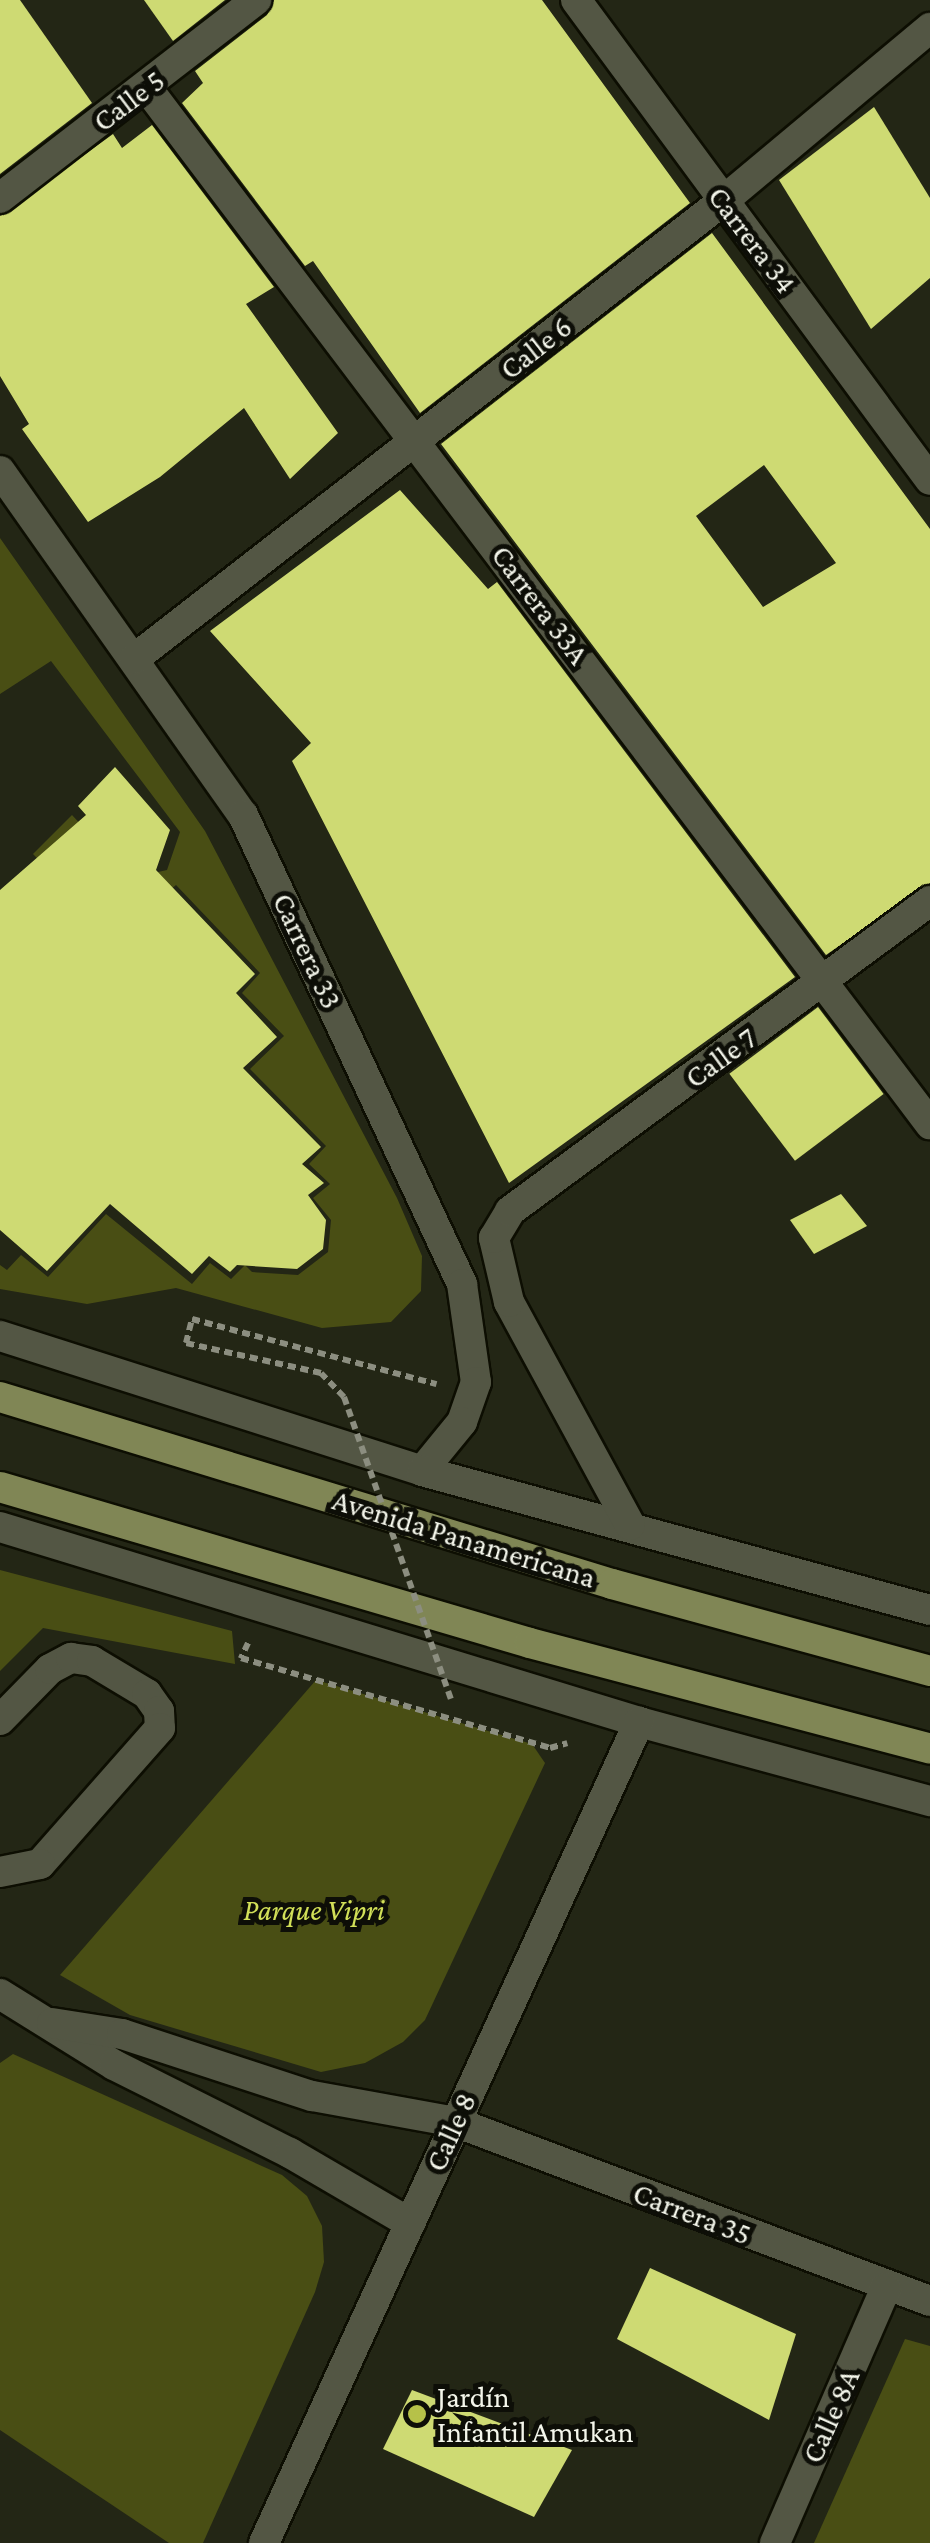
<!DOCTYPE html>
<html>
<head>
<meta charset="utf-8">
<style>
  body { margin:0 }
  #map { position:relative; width:930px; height:2543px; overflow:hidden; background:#232615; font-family:"Crimson Pro",serif }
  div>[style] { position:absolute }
  .green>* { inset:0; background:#494e14 }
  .building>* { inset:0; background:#ceda73; transform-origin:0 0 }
  .path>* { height:6px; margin-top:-3px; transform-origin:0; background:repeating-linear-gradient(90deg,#8c8e80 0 8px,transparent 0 13px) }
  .roads { filter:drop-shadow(2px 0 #0d0e02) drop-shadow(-2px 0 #0d0e02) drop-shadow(0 2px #0d0e02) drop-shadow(0 -2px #0d0e02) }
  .minor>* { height:30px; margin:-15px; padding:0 15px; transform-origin:15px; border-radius:15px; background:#535644 }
  .major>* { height:30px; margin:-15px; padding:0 15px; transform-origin:15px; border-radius:15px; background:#808655 }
  .path-bridge>* { height:6px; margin-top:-3px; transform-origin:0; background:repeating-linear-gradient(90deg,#8c8e80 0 8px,transparent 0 13px) }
  .dots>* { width:28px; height:28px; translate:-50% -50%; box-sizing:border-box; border:5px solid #0d0e07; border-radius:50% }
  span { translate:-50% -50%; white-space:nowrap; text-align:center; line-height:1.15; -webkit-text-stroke:10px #0d0e07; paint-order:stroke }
  .street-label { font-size:30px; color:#f4f6eb }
  .park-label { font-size:30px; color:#d2e058; font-style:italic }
  .poi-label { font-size:30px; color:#f4f6eb }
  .left { translate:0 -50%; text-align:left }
</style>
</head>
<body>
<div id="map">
  <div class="green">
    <i style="clip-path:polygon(0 538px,205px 831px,397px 1198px,422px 1256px,421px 1291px,391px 1322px,322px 1328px,176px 1288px,87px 1304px,0 1289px,0 1265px,7px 1270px,21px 1255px,48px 1277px,106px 1214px,192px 1284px,210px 1263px,231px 1279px,245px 1265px,252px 1272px,298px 1275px,328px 1252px,331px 1220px,313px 1198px,330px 1184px,309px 1164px,326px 1146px,250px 1069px,284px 1036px,242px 993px,260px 973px,176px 885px,133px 922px,87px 910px,33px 854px,72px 815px,131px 878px,167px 870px,180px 832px,51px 661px,0 694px)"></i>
    <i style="clip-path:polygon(0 1570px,232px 1631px,235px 1664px,43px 1628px,0 1671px)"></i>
    <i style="clip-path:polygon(316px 1680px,532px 1744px,545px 1763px,425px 2020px,403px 2042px,365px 2063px,321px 2072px,130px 2015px,60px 1975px)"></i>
    <i style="clip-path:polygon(13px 2054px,282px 2175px,307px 2196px,322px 2226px,324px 2262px,315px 2292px,203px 2543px,169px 2543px,0 2430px,0 2063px)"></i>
    <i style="clip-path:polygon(905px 2339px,930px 2346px,930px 2543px,814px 2543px)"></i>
  </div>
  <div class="building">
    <i style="clip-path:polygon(0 0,20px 0,92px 103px,0 174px)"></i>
    <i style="clip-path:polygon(144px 0,225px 0,173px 41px)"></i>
    <i style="clip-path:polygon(274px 0,542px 0,690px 203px,420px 413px,313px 261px,305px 266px,182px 103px,203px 83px,195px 71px,267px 15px)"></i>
    <i style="clip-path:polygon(874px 107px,930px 198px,930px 278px,871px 329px,779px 180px)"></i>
    <i style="clip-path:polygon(152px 125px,274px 287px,246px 304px,338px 433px,290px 479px,244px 408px,160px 477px,88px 522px,22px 429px,29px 424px,0 376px,0 216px,113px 134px,122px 148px)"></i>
    <i style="clip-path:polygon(evenodd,712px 233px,930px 529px,930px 883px,826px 955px,441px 444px,712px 233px,764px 465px,836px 563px,763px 607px,696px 516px,764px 465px)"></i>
    <i style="clip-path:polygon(400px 490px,488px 589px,497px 582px,795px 977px,509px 1183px,292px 761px,311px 743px,210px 631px)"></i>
    <i style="clip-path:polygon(115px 767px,170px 830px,156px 870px,255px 974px,236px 993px,277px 1037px,243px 1068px,321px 1147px,302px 1164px,324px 1183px,308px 1195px,326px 1220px,323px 1249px,297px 1269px,237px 1265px,230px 1272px,209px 1256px,192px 1274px,110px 1204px,47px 1271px,0 1230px,0 890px,86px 815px,78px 806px)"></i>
    <i style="left:818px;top:1007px;width:109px;height:111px;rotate:53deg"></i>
    <i style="clip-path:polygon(841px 1194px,867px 1226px,814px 1254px,790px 1220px)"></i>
    <i style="clip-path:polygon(650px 2268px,796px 2334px,769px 2420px,617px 2339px)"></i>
    <i style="clip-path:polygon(412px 2390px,572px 2450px,534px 2517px,383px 2449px)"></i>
  </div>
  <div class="path">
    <i style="left:344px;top:1397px;width:33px;rotate:-134deg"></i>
    <i style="left:321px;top:1373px;width:138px;rotate:-167.5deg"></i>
    <i style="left:186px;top:1343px;width:25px;rotate:-76deg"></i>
    <i style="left:192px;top:1319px;width:253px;rotate:14.9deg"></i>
    <i style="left:248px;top:1643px;width:17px;rotate:115deg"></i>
    <i style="left:241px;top:1658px;width:322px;rotate:16.2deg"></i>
    <i style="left:550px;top:1748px;width:18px;rotate:-16deg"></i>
  </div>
  <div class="roads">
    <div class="minor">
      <i style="left:576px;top:0;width:596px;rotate:53.59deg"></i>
      <i style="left:147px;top:88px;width:1299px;rotate:52.92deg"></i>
      <i style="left:0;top:198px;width:324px;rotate:-37.7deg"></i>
      <i style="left:0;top:471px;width:421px;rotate:54.8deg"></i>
      <i style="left:243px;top:815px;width:518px;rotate:64.97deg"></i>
      <i style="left:462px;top:1284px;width:99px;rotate:81.9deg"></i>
      <i style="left:476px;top:1382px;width:42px;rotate:109.3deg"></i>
      <i style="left:462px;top:1422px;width:63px;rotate:129.2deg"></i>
      <i style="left:134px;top:659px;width:746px;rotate:-37.87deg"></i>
      <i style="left:723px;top:201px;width:270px;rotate:-39.9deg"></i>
      <i style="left:0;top:1336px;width:443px;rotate:17.7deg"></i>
      <i style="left:422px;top:1471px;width:527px;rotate:15.3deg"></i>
      <i style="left:630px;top:1525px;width:254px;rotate:-118.5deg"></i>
      <i style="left:509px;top:1302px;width:66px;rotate:-103.2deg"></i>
      <i style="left:494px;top:1238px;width:31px;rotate:-59deg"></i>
      <i style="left:510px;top:1211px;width:522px;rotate:-36.43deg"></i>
      <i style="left:0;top:1527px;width:668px;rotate:16.97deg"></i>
      <i style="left:639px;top:1722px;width:302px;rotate:15.2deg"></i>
      <i style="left:0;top:1720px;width:71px;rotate:-45.6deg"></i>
      <i style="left:50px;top:1669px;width:24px;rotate:-28deg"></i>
      <i style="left:71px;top:1658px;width:21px;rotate:8deg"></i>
      <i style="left:92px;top:1661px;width:64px;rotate:31deg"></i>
      <i style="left:147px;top:1694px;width:21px;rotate:55deg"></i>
      <i style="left:159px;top:1711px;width:17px;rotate:87deg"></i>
      <i style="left:160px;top:1728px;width:181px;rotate:131.4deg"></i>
      <i style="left:40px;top:1864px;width:41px;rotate:168.7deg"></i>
      <i style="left:0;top:1994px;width:134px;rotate:31.9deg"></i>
      <i style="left:114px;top:2065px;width:197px;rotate:26.6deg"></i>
      <i style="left:290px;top:2153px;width:139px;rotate:30.3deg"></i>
      <i style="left:52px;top:2023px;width:71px;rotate:8.9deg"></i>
      <i style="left:122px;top:2034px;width:200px;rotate:18.1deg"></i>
      <i style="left:312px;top:2096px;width:145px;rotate:10.3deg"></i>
      <i style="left:455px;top:2122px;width:508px;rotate:20.65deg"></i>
      <i style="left:264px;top:2543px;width:903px;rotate:-65.45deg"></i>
      <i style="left:775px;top:2543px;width:278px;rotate:-66.5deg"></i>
    </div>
    <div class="major">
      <i style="left:0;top:1397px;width:640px;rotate:16.99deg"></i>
      <i style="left:612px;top:1584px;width:330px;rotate:15.3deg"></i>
      <i style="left:0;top:1487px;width:552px;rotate:16.4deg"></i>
      <i style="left:530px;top:1643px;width:414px;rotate:14.8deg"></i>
    </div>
  </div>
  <div class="path-bridge">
    <i style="left:344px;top:1397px;width:320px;rotate:70.5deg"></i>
  </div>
  <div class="dots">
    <i style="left:417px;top:2414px;background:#b6c149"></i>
  </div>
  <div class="street-label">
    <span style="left:129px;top:101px;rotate:-37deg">Calle 5</span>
    <span style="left:752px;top:240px;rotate:53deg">Carrera 34</span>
    <span style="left:536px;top:348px;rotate:-38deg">Calle 6</span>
    <span style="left:540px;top:605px;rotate:53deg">Carrera 33A</span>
    <span style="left:307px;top:951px;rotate:65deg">Carrera 33</span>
    <span style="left:721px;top:1058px;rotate:-36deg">Calle 7</span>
    <span style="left:464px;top:1539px;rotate:17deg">Avenida Panamericana</span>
    <span style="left:451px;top:2132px;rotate:-66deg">Calle 8</span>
    <span style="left:692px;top:2214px;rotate:21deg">Carrera 35</span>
    <span style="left:831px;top:2416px;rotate:-66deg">Calle 8A</span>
  </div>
  <div class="park-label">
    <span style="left:314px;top:1910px">Parque Vipri</span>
  </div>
  <div class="poi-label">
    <span class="left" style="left:437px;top:2414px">Jardín<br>Infantil Amukan</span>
  </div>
</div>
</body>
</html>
